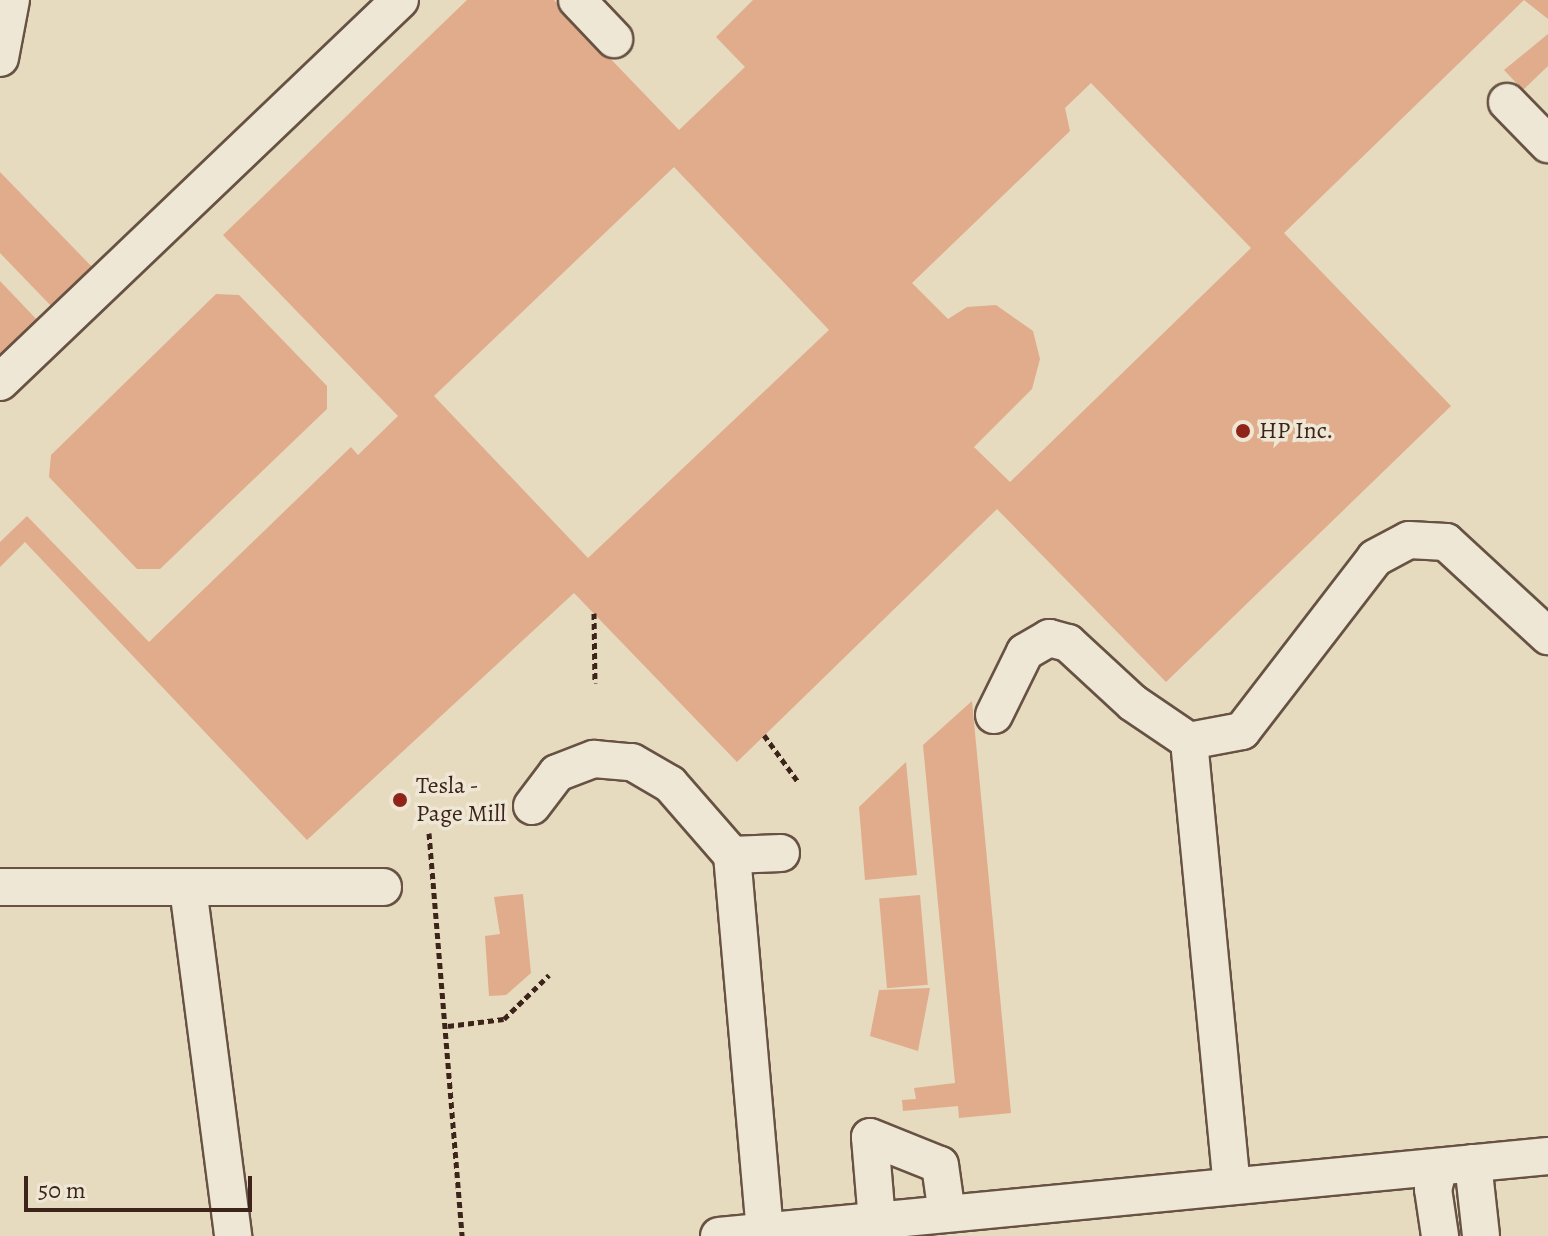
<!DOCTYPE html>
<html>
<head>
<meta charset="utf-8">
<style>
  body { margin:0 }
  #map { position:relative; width:1548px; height:1236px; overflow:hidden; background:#e6dabf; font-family:Alegreya,serif }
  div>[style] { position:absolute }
  .building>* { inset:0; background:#e0ac8c; transform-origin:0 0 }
  .path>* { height:5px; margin-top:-2.5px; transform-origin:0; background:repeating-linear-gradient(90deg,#3d241a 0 6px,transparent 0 10px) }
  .roads { filter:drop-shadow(2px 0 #675243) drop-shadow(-2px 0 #675243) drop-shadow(0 2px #675243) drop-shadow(0 -2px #675243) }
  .minor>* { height:36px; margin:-18px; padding:0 18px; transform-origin:18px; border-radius:18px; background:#efe7d5 }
  .dots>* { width:22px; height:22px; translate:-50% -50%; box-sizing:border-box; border:4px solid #efe7d5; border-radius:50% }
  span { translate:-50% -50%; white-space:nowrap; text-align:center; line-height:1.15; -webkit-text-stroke:7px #efe7d5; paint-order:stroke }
  .poi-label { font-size:24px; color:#3d241a }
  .left { translate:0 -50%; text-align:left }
  .scale { position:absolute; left:24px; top:1176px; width:228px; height:36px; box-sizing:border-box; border:4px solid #3d241a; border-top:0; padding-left:10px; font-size:24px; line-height:28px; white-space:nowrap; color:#3d241a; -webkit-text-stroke:6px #efe7d5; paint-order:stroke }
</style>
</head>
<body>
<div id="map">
  <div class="building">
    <i style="clip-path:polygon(evenodd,467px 0,554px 0,679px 130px,745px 67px,716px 37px,753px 0,1548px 0,1548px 19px,1524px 0,1284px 233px,1451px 406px,1166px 682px,997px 509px,737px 762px,574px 593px,307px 840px,25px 542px,0 567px,0 542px,27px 516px,149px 642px,351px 447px,358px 455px,398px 416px,223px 235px,467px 0,1091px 83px,1251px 248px,1010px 482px,974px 447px,1032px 389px,1040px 359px,1033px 331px,996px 305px,967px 307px,948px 319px,912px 283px,1070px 131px,1065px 108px,1091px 83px,467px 0,674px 167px,829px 330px,588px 558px,434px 396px,674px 167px)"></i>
    <i style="clip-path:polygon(1548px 34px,1548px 66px,1523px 90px,1504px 70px)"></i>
    <i style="clip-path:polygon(0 172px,95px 270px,55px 310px,0 253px)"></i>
    <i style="clip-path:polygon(0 281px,40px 323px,0 362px)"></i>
    <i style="clip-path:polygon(216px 294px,239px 295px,327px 386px,327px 409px,160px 569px,137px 569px,49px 477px,51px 455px)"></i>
    <i style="clip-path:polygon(972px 701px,1011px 1113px,959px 1118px,958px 1106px,903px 1111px,902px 1100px,916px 1099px,914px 1088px,955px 1083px,923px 745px)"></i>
    <i style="clip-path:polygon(906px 762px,917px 875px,865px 880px,859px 807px)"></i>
    <i style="clip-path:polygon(523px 894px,531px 973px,506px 995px,489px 996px,485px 936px,500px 934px,494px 897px)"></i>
    <i style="left:920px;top:895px;width:90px;height:41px;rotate:85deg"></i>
    <i style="clip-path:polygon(930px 988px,918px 1051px,870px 1036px,879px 990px)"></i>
  </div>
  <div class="path">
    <i style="left:594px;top:613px;width:70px;rotate:89.2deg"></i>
    <i style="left:764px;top:735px;width:59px;rotate:53.9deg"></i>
    <i style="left:429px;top:833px;width:404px;rotate:85.3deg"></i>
    <i style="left:448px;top:1026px;width:56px;rotate:-7.1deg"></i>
    <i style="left:504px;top:1019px;width:63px;rotate:-44.4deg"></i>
  </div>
  <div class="roads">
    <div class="minor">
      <i style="left:577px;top:0;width:54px;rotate:46.5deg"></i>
      <i style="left:0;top:58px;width:59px;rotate:-79.3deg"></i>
      <i style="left:1507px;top:102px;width:59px;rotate:45.7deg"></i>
      <i style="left:0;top:382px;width:553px;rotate:-43.68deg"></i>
      <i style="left:994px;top:715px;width:70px;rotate:-63.8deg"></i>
      <i style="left:1025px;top:652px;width:28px;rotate:-30deg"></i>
      <i style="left:1049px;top:638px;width:20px;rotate:15deg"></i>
      <i style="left:1068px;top:643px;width:88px;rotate:42.7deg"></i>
      <i style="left:1133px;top:703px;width:68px;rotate:34.2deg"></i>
      <i style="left:1189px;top:741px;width:54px;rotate:-10.7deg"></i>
      <i style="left:1242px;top:731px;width:218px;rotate:-52.4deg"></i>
      <i style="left:1375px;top:558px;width:38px;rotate:-28deg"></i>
      <i style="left:1409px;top:540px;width:37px;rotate:3deg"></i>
      <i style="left:1446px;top:542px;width:139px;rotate:42.7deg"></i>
      <i style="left:1189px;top:741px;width:447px;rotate:84.5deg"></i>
      <i style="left:532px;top:806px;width:41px;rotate:-52.9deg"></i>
      <i style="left:557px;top:773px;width:40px;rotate:-21deg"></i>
      <i style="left:594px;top:759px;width:38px;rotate:5deg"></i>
      <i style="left:632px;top:762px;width:44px;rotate:30.1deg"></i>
      <i style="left:670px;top:784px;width:94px;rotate:48.9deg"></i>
      <i style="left:732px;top:855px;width:378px;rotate:85deg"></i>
      <i style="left:732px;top:855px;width:49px;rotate:-2.3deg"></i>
      <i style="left:0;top:887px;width:383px"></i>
      <i style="left:188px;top:888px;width:351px;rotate:82.6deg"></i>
      <i style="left:1473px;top:1163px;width:73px;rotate:83.7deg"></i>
      <i style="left:1439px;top:1167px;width:23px;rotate:105deg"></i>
      <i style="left:1433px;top:1189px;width:48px;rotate:81.5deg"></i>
      <i style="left:877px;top:1221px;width:84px;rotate:-94.8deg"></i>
      <i style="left:870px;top:1137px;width:75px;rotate:21.8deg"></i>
      <i style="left:940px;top:1165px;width:49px;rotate:81.9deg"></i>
      <i style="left:719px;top:1236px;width:833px;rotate:-5.51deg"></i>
    </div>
  </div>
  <div class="dots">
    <i style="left:1243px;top:431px;background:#8f2418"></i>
    <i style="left:400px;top:800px;background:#8f2418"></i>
  </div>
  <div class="poi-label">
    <span class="left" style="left:1259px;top:431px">HP Inc.</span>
    <span class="left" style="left:416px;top:800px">Tesla -<br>Page Mill</span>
  </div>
  <div class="scale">50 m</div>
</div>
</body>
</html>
